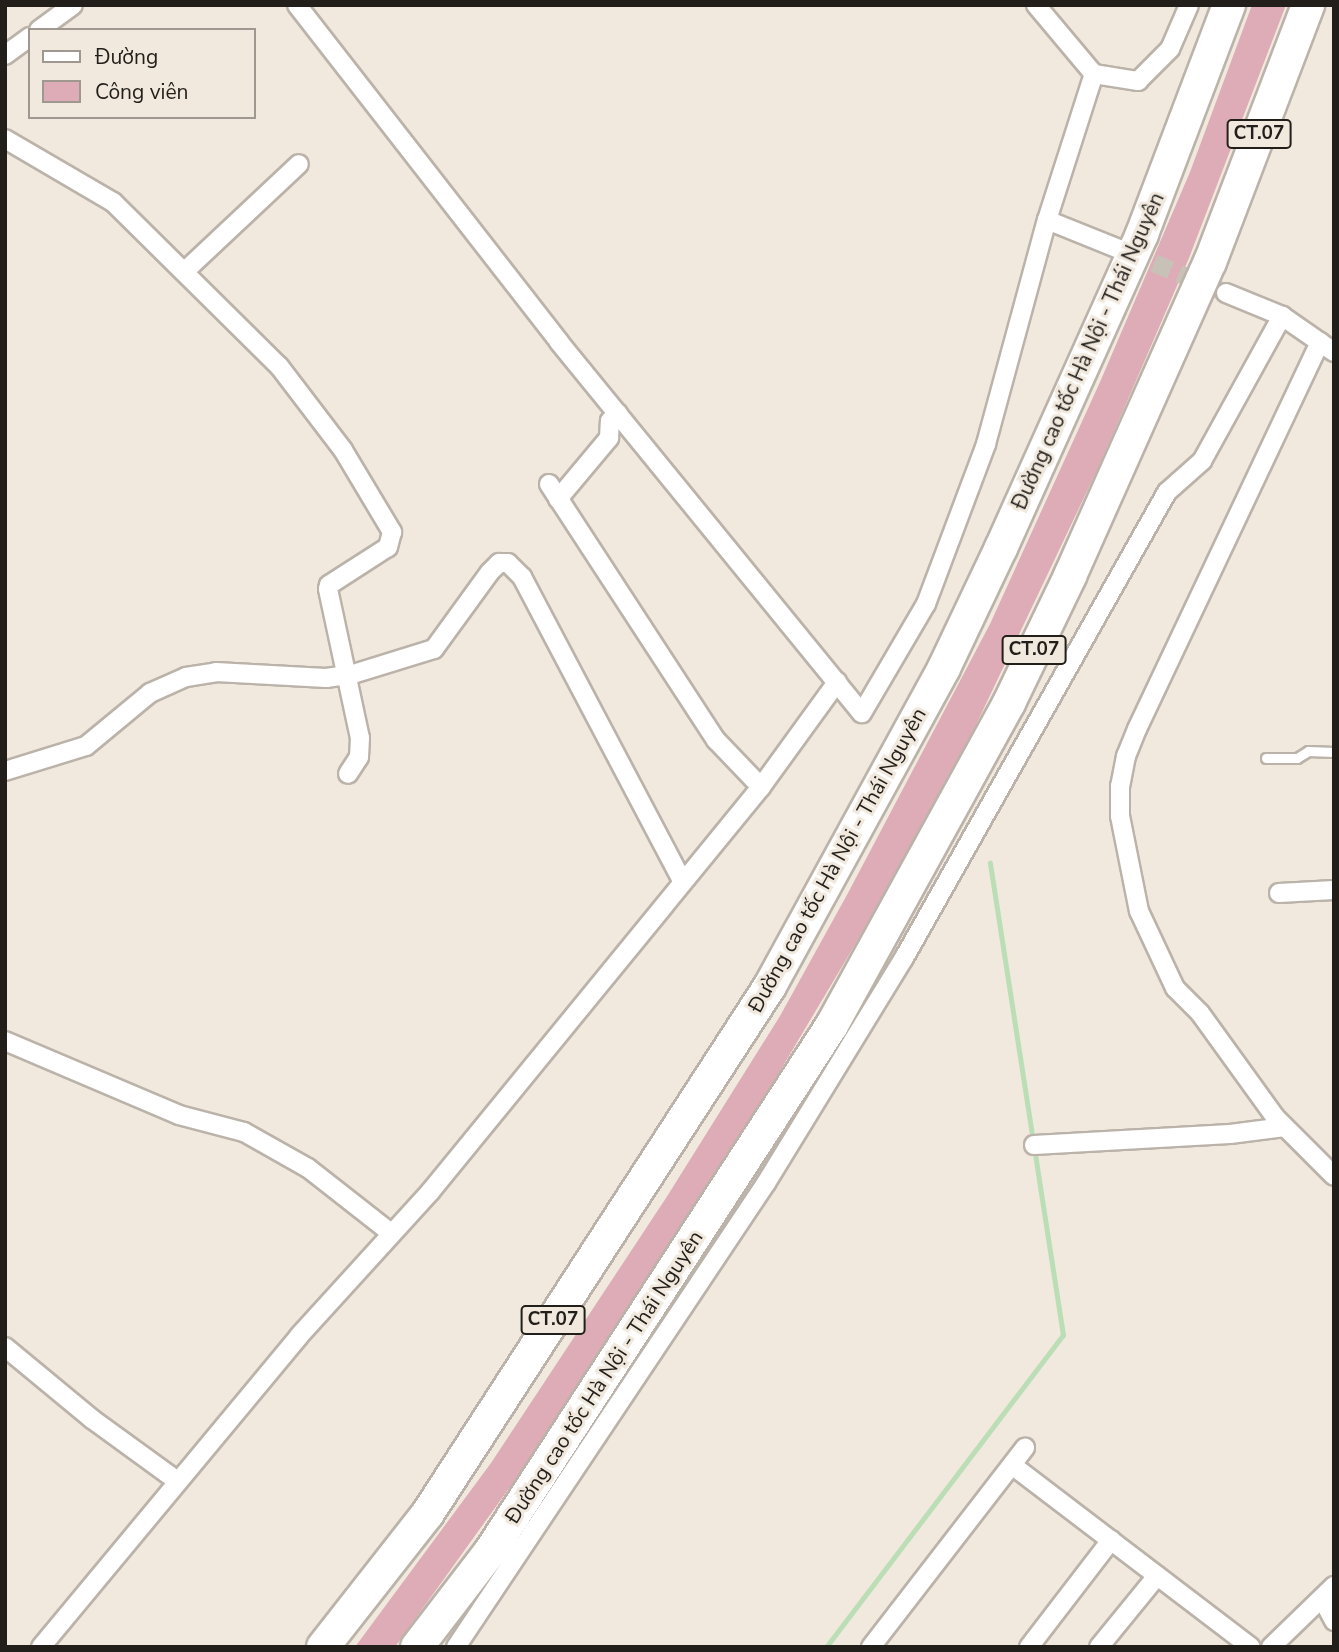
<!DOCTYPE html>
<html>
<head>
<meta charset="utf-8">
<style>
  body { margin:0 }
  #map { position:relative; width:1339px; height:1652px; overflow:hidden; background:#f1e9de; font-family:"Nunito Sans",sans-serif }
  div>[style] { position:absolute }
  .green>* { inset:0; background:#deacb6 }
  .stream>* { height:5px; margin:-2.5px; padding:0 2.5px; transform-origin:2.5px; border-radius:2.5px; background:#bbdeb7 }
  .street-tunnel>* { height:18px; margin-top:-9px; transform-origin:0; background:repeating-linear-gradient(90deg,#c8c1b7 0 18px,transparent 0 27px) }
  .roads { filter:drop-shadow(2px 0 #bbb3a9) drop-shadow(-2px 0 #bbb3a9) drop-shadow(0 2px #bbb3a9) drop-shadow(0 -2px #bbb3a9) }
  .lane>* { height:9px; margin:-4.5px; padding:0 4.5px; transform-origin:4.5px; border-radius:4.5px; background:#fff }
  .street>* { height:18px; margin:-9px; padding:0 9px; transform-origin:9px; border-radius:9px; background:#fff }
  .highway>* { height:32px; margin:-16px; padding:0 16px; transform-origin:16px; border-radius:16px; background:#fff }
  span { translate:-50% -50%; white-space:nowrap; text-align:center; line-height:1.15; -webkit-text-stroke:6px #f1e9de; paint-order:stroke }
  .shield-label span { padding:2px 5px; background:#f1e9de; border:2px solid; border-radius:5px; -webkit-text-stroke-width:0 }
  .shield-label { font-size:19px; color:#221f1b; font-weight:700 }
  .street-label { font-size:21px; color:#221f1b }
  .frame { position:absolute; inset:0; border:7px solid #221f1b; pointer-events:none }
  .legend { position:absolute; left:28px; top:28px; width:228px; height:91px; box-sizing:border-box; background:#f1e9de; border:2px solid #9e9890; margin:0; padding:9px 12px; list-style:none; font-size:21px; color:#221f1b }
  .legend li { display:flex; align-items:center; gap:14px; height:35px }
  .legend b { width:35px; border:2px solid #9e9890 }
</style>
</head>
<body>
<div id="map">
  <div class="green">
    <i style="clip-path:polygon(1252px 5px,1286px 5px,1189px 258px,1100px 464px,974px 729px,872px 916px,701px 1204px,574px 1398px,395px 1647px,355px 1647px,491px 1463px,666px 1198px,780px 1016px,848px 893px,990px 624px,1100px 382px,1190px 172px)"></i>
  </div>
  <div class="stream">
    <i style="left:826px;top:1647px;width:392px;rotate:-52.8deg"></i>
    <i style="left:1063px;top:1335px;width:478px;rotate:-98.8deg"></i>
  </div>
  <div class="street-tunnel">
    <i style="left:1129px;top:253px;width:105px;rotate:22.4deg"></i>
  </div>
  <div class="roads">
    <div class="lane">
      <i style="left:1266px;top:758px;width:31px"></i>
      <i style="left:1297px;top:758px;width:13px;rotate:-32deg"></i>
      <i style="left:1308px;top:751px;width:26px;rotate:2deg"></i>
    </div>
    <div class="street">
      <i style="left:297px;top:5px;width:427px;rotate:52.1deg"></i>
      <i style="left:559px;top:342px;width:479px;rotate:50.8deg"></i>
      <i style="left:862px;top:713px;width:126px;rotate:-59.6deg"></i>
      <i style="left:926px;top:604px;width:171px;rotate:-69.4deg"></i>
      <i style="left:986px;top:444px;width:232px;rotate:-74.8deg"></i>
      <i style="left:1047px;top:220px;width:153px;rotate:-72.2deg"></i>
      <i style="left:1036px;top:5px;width:90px;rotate:50deg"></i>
      <i style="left:1094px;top:74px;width:45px;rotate:9deg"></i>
      <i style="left:1138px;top:81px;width:45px;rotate:-45deg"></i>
      <i style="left:1170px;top:49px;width:48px;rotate:-66.6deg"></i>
      <i style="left:39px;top:30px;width:42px;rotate:-36.3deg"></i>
      <i style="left:5px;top:55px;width:31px;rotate:-36deg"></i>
      <i style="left:5px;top:139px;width:125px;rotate:30.3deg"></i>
      <i style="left:113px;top:202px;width:233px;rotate:44.7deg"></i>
      <i style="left:279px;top:366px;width:106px;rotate:52.7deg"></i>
      <i style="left:343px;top:450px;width:96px;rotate:59.1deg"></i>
      <i style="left:392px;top:532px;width:16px;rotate:105deg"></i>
      <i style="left:388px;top:547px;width:70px;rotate:147.2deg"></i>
      <i style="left:329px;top:585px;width:4px;rotate:104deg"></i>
      <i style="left:328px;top:589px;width:152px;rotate:77.9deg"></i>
      <i style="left:360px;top:738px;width:19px;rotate:93deg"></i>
      <i style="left:359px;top:757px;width:20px;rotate:123deg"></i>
      <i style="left:1047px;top:220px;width:88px;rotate:21.9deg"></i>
      <i style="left:185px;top:271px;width:156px;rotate:-43.2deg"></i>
      <i style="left:1226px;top:293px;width:61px;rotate:22.3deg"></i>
      <i style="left:1282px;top:316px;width:63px;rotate:34.7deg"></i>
      <i style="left:1320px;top:342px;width:428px;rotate:115.3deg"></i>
      <i style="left:1137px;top:729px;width:29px;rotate:112deg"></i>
      <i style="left:1126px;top:756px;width:31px;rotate:101deg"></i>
      <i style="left:1120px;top:786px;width:30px;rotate:90deg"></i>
      <i style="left:1120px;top:816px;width:97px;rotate:78.7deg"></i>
      <i style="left:1139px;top:911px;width:85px;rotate:64.9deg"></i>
      <i style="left:1175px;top:988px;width:35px;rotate:45deg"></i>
      <i style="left:1200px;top:1013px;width:128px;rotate:54.2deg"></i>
      <i style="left:1275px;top:1117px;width:83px;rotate:45deg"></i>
      <i style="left:549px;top:484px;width:306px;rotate:56.9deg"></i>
      <i style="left:716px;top:740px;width:65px;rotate:46.2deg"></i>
      <i style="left:558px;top:499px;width:80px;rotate:-50.1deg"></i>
      <i style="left:609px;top:438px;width:17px;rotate:-87deg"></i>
      <i style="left:610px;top:421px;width:11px;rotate:-45deg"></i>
      <i style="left:5px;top:771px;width:85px;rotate:-17.2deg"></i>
      <i style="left:86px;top:746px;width:83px;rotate:-39.6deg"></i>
      <i style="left:150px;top:693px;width:39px;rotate:-24deg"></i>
      <i style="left:186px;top:677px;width:30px;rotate:-9deg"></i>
      <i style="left:216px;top:672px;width:110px;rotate:3.1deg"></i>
      <i style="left:326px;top:678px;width:27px;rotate:-8deg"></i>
      <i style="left:353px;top:674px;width:85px;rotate:-17.2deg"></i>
      <i style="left:434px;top:649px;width:95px;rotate:-54deg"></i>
      <i style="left:490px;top:572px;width:13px;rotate:-45deg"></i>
      <i style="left:499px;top:563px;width:9px"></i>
      <i style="left:508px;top:563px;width:20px;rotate:45deg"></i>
      <i style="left:522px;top:577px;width:344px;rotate:62.2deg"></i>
      <i style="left:1279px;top:893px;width:55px;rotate:-3.1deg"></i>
      <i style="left:5px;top:1041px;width:189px;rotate:23deg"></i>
      <i style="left:179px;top:1115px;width:67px;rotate:14.7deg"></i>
      <i style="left:244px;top:1132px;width:73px;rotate:29.4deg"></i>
      <i style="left:308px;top:1168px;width:105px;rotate:38.1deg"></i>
      <i style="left:1034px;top:1145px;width:196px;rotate:-3.2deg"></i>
      <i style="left:1230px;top:1134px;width:55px;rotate:-7.3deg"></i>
      <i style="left:5px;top:1347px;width:113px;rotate:39.6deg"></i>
      <i style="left:92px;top:1419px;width:104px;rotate:36deg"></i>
      <i style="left:1012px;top:1465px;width:300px;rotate:37.3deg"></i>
      <i style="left:1323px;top:1600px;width:24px;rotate:62deg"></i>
      <i style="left:41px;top:1647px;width:404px;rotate:-50.3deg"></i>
      <i style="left:299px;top:1336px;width:195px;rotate:-47.7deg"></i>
      <i style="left:430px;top:1192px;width:523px;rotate:-50.74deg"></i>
      <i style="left:761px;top:787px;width:130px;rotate:-54.1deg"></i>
      <i style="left:456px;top:1647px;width:558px;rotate:-56.25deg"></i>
      <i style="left:766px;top:1183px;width:264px;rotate:-58.5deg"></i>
      <i style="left:904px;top:958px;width:535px;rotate:-60.56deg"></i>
      <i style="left:1167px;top:492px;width:47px;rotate:-41.5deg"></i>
      <i style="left:1202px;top:461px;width:166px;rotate:-61.1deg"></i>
      <i style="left:871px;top:1647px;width:252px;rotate:-52.3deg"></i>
      <i style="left:1029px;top:1647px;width:135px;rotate:-52.5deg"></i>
      <i style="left:1099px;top:1647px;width:92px;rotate:-50.8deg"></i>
      <i style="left:1271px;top:1647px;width:88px;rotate:-44.1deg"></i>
    </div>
    <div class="highway">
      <i style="left:323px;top:1647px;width:170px;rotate:-51.9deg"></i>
      <i style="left:428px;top:1513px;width:628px;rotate:-57.02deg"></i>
      <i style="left:770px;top:986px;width:362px;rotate:-61.3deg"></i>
      <i style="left:944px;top:668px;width:133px;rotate:-64.6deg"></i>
      <i style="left:1001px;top:548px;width:344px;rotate:-65.8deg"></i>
      <i style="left:1142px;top:234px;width:245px;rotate:-69.2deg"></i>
      <i style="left:417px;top:1647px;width:120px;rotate:-52.5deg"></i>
      <i style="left:490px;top:1552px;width:628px;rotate:-57.02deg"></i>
      <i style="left:832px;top:1025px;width:367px;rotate:-61.2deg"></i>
      <i style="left:1009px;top:703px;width:141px;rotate:-64.3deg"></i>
      <i style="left:1070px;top:576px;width:344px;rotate:-66deg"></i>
      <i style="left:1210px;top:262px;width:275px;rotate:-69.1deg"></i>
    </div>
  </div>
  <div class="shield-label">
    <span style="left:1259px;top:134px">CT.07</span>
    <span style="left:1034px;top:650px">CT.07</span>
    <span style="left:553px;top:1320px">CT.07</span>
  </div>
  <div class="street-label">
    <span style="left:1088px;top:351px;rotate:-66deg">Đường cao tốc Hà Nội - Thái Nguyên</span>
    <span style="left:837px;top:860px;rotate:-61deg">Đường cao tốc Hà Nội - Thái Nguyên</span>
    <span style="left:604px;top:1377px;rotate:-57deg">Đường cao tốc Hà Nội - Thái Nguyên</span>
  </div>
  <div class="frame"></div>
  <ul class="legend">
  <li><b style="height:9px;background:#fff"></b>Đường</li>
  <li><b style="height:19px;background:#deacb6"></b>Công viên</li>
  </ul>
</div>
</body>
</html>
